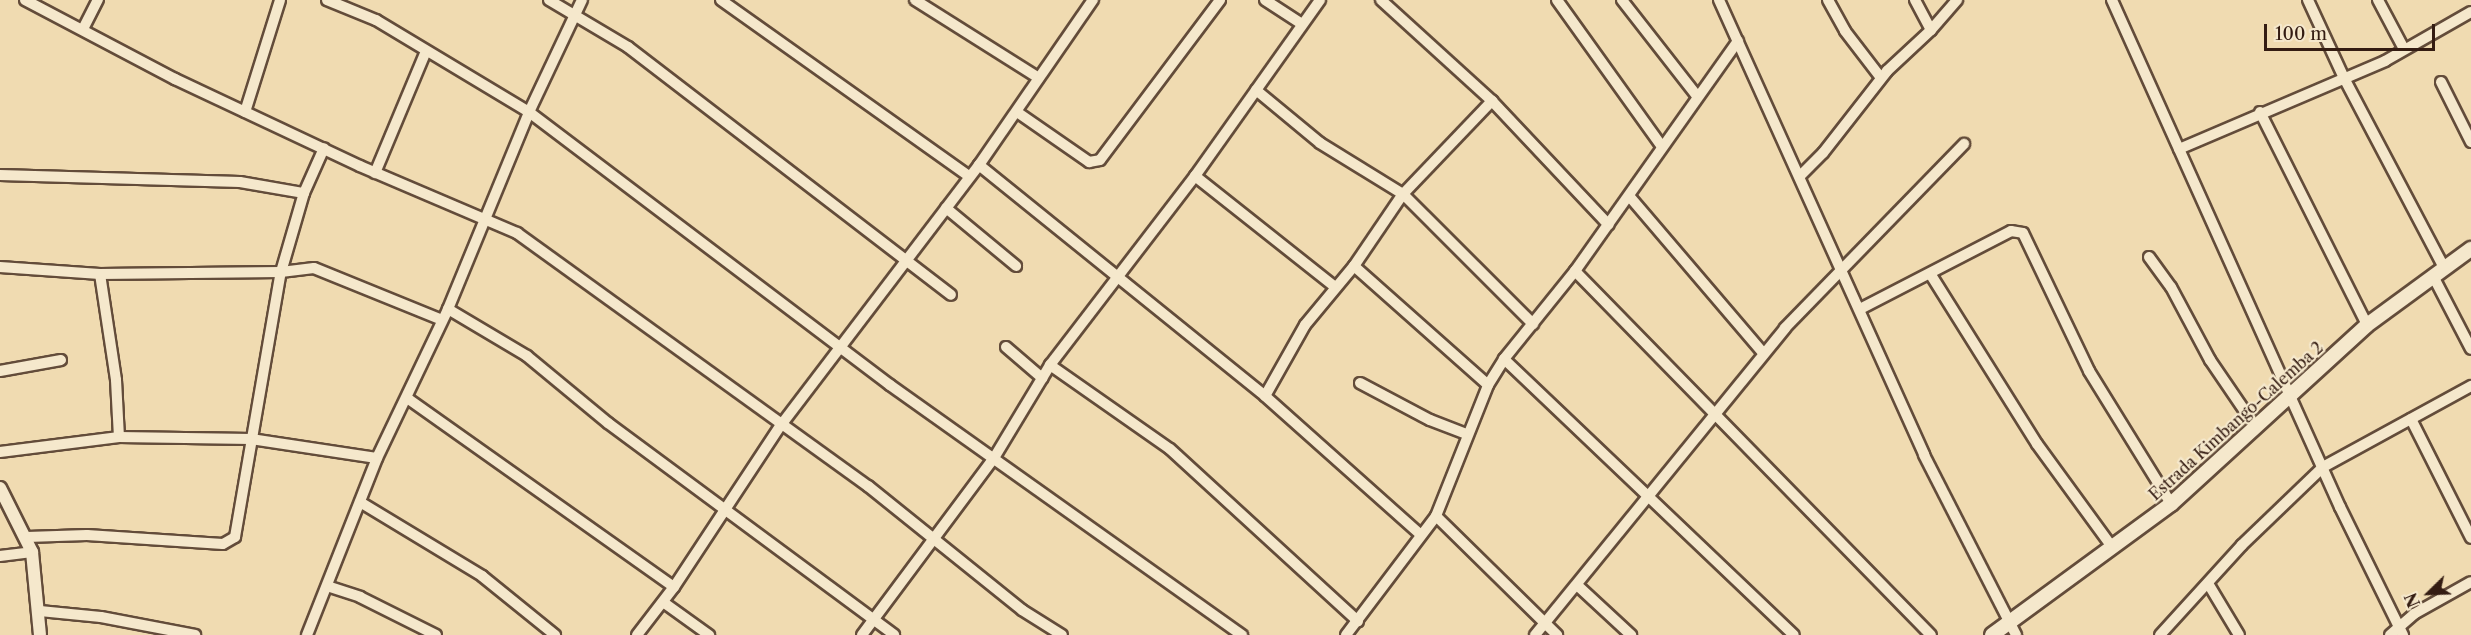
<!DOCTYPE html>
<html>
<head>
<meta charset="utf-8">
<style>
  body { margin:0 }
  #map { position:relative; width:2471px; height:635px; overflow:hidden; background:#f0dbb1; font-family:"Libre Caslon Text",serif }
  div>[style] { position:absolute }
  .roads { filter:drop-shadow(2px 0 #634c3a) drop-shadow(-2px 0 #634c3a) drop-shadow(0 2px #634c3a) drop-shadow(0 -2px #634c3a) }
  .minor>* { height:10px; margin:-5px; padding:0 5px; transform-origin:5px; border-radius:5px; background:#f5e8cc }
  .tertiary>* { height:12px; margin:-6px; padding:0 6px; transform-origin:6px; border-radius:6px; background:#f5e8cc }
  .secondary>* { height:14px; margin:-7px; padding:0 7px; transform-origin:7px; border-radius:7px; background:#f5e8cc }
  span { translate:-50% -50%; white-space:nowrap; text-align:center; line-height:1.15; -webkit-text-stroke:4.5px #f5e8cc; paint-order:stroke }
  .street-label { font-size:16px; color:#341c12 }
  .north { position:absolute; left:2399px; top:563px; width:60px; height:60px; -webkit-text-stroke:4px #f5e8cc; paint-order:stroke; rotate:247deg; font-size:16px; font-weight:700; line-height:24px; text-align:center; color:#341c12 }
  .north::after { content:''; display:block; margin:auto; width:21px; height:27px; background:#341c12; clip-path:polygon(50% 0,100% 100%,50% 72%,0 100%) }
  .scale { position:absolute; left:2264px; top:24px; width:171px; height:27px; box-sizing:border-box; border:3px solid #341c12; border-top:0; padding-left:8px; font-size:18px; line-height:21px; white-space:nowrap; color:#341c12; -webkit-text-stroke:4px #f5e8cc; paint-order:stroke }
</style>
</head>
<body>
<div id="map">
  <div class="roads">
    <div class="minor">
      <i style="left:25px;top:0;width:170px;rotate:27.8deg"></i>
      <i style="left:175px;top:79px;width:204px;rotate:25.2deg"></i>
      <i style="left:360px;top:166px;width:171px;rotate:23.1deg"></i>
      <i style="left:517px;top:233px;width:433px;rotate:35.8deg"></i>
      <i style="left:868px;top:486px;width:198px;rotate:38.8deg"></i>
      <i style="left:1022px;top:610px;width:47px;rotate:32deg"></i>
      <i style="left:327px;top:0;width:53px;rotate:22.2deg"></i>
      <i style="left:376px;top:20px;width:179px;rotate:31deg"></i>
      <i style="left:529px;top:112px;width:453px;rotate:37.1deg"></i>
      <i style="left:890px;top:385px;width:432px;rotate:35.4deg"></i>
      <i style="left:549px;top:0;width:92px;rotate:30.7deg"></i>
      <i style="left:628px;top:47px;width:407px;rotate:37.5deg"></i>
      <i style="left:721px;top:0;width:305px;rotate:35.4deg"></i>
      <i style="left:915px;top:0;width:146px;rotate:32.2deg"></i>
      <i style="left:1265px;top:0;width:44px;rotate:33deg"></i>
      <i style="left:1381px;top:0;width:150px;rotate:42.3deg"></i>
      <i style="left:1492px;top:101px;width:170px;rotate:46.7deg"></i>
      <i style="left:1557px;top:0;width:178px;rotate:54.4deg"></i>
      <i style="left:1622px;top:0;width:122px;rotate:52deg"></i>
      <i style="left:1719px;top:0;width:499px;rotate:65.7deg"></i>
      <i style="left:1924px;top:455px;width:202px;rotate:62.9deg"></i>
      <i style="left:1828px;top:0;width:35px;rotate:61deg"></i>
      <i style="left:1845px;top:31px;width:59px;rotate:52.5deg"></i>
      <i style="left:1915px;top:0;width:34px;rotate:62deg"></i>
      <i style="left:2112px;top:0;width:556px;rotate:65.79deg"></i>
      <i style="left:2340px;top:507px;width:143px;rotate:63.8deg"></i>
      <i style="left:2308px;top:0;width:86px;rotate:65.2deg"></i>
      <i style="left:2344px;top:78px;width:215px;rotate:62.2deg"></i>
      <i style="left:2378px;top:0;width:55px;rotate:62deg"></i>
      <i style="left:83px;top:29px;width:33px;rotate:-63deg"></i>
      <i style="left:2441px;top:82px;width:67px;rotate:63.4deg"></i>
      <i style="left:1256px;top:90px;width:83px;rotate:39.6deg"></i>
      <i style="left:1320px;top:143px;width:97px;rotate:31.6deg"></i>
      <i style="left:1403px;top:194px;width:184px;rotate:45deg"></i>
      <i style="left:245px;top:112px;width:117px;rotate:-72.6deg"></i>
      <i style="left:1017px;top:112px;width:88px;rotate:34.8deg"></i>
      <i style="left:1089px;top:162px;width:11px;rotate:-10deg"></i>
      <i style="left:1100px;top:160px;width:200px;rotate:-53.1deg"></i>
      <i style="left:2260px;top:112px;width:238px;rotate:63.3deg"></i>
      <i style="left:2179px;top:149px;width:224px;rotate:-23.1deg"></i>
      <i style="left:2385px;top:61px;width:99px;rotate:-29.7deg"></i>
      <i style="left:979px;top:165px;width:368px;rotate:38.9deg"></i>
      <i style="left:1265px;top:396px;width:208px;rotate:41.7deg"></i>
      <i style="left:375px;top:173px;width:132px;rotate:-67.3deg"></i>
      <i style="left:0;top:175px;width:240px;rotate:1.7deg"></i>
      <i style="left:240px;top:182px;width:65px;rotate:9.8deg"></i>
      <i style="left:1801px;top:175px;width:31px;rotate:-45deg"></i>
      <i style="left:1823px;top:153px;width:104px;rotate:-52deg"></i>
      <i style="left:1887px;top:71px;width:60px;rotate:-43deg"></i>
      <i style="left:1931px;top:30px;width:40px;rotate:-49deg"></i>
      <i style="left:1195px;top:176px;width:177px;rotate:38.4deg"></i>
      <i style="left:1630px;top:197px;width:206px;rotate:49.5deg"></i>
      <i style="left:946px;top:208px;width:91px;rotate:39.6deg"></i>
      <i style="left:2149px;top:257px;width:37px;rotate:54deg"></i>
      <i style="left:2171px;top:287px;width:83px;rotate:61.9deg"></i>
      <i style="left:2210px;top:360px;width:80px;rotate:55.7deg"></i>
      <i style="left:1354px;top:266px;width:179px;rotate:41.6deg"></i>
      <i style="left:0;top:267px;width:100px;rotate:4deg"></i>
      <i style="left:100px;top:274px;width:181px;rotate:-0.6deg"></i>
      <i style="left:281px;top:272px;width:33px;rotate:-7deg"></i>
      <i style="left:314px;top:268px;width:138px;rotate:22.1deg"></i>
      <i style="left:1575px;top:271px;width:509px;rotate:45.64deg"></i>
      <i style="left:100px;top:274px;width:107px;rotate:81.4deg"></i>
      <i style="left:116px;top:380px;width:57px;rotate:87deg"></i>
      <i style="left:1931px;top:275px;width:199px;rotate:57.9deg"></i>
      <i style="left:2037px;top:444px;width:127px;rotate:53.9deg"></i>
      <i style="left:2433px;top:276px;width:82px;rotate:62.5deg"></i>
      <i style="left:448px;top:309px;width:92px;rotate:30.7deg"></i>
      <i style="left:527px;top:356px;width:105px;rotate:39.6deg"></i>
      <i style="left:608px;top:423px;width:356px;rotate:36.5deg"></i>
      <i style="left:1860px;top:309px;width:170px;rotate:-27.3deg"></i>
      <i style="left:2011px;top:231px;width:12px;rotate:9deg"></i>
      <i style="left:2023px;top:233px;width:153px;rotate:64.4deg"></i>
      <i style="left:2089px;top:371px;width:156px;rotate:58.3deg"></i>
      <i style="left:1006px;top:347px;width:48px;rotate:40.7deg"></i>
      <i style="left:1504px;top:359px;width:400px;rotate:43.6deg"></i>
      <i style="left:1050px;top:365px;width:146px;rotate:35deg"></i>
      <i style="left:1170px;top:449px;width:255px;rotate:42.5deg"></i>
      <i style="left:0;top:371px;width:62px;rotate:-10.2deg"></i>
      <i style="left:1360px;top:383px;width:79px;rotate:27.9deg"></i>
      <i style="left:1430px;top:420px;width:40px;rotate:21deg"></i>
      <i style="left:1265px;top:396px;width:81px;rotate:-60.6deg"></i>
      <i style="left:1305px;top:325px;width:77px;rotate:-50.3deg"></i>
      <i style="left:1354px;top:266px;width:87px;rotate:-55.8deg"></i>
      <i style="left:1403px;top:194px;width:129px;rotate:-46.3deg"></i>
      <i style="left:407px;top:398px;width:327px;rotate:35.3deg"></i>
      <i style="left:2411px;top:419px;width:133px;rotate:63.2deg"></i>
      <i style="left:0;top:452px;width:120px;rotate:-7.2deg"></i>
      <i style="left:119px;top:437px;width:132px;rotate:0.9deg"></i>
      <i style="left:251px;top:439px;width:127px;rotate:8.6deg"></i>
      <i style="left:360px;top:502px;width:143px;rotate:31.2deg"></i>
      <i style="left:482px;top:576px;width:94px;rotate:38.9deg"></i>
      <i style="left:1436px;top:516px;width:170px;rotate:44.5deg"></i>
      <i style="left:27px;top:537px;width:60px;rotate:-1.9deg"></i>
      <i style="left:87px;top:535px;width:136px;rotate:3.8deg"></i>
      <i style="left:223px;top:544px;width:14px;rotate:-30deg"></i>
      <i style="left:235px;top:537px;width:269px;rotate:-80.2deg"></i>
      <i style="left:281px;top:272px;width:82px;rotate:-73.8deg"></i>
      <i style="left:304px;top:193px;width:49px;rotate:-66deg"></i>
      <i style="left:0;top:556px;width:32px;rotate:-7deg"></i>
      <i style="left:1577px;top:585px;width:74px;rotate:42.8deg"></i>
      <i style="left:2209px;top:585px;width:58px;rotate:59deg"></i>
      <i style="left:327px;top:586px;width:35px;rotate:18deg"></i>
      <i style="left:360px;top:597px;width:85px;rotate:26.6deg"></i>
      <i style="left:663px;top:602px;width:57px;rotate:35.7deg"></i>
      <i style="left:40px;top:611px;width:61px;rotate:5.6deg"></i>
      <i style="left:101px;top:617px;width:96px;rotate:10.8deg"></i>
      <i style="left:307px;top:635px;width:190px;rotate:-68.4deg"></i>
      <i style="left:377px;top:458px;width:165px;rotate:-64.5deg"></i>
      <i style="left:448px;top:309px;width:213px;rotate:-67.6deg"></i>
      <i style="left:529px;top:112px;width:124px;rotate:-64.7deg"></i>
      <i style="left:637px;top:635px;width:61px;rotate:-52.4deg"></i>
      <i style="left:674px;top:587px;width:194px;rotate:-56.6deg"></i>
      <i style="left:781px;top:425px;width:327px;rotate:-52.7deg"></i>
      <i style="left:979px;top:165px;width:201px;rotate:-55.4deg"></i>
      <i style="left:862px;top:635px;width:221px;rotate:-53.3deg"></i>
      <i style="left:994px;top:458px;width:109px;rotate:-58.9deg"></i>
      <i style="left:1050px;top:365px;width:238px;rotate:-52.5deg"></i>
      <i style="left:1195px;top:176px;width:216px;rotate:-54.6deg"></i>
      <i style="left:1346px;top:635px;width:149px;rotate:-52.9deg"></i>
      <i style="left:1436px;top:516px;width:141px;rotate:-68.3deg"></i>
      <i style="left:1488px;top:385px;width:31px;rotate:-58deg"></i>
      <i style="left:1504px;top:359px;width:113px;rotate:-51.1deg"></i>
      <i style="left:1575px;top:271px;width:282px;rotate:-54.7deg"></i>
      <i style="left:1535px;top:635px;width:396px;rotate:-50.8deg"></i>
      <i style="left:1785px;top:328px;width:257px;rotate:-45.8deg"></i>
      <i style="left:2160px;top:635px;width:122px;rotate:-47.7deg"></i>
      <i style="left:2242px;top:545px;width:112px;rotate:-43.9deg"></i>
      <i style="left:2323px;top:467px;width:169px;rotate:-28.7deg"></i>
      <i style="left:2390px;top:635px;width:32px;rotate:-41deg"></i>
      <i style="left:2414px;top:614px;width:65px;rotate:-29.3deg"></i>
    </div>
    <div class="tertiary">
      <i style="left:0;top:488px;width:72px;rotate:63.4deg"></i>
      <i style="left:32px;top:552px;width:83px;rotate:84.5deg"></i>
    </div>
    <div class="secondary">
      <i style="left:1992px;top:635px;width:222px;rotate:-36.2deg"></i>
      <i style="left:2171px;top:504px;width:265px;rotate:-42.4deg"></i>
      <i style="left:2367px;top:325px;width:129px;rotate:-36.2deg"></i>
    </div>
  </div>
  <div class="street-label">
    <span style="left:2236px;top:421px;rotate:-42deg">Estrada Kimbango-Calemba 2</span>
  </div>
  <div class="north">N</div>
  <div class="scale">100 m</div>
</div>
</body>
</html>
